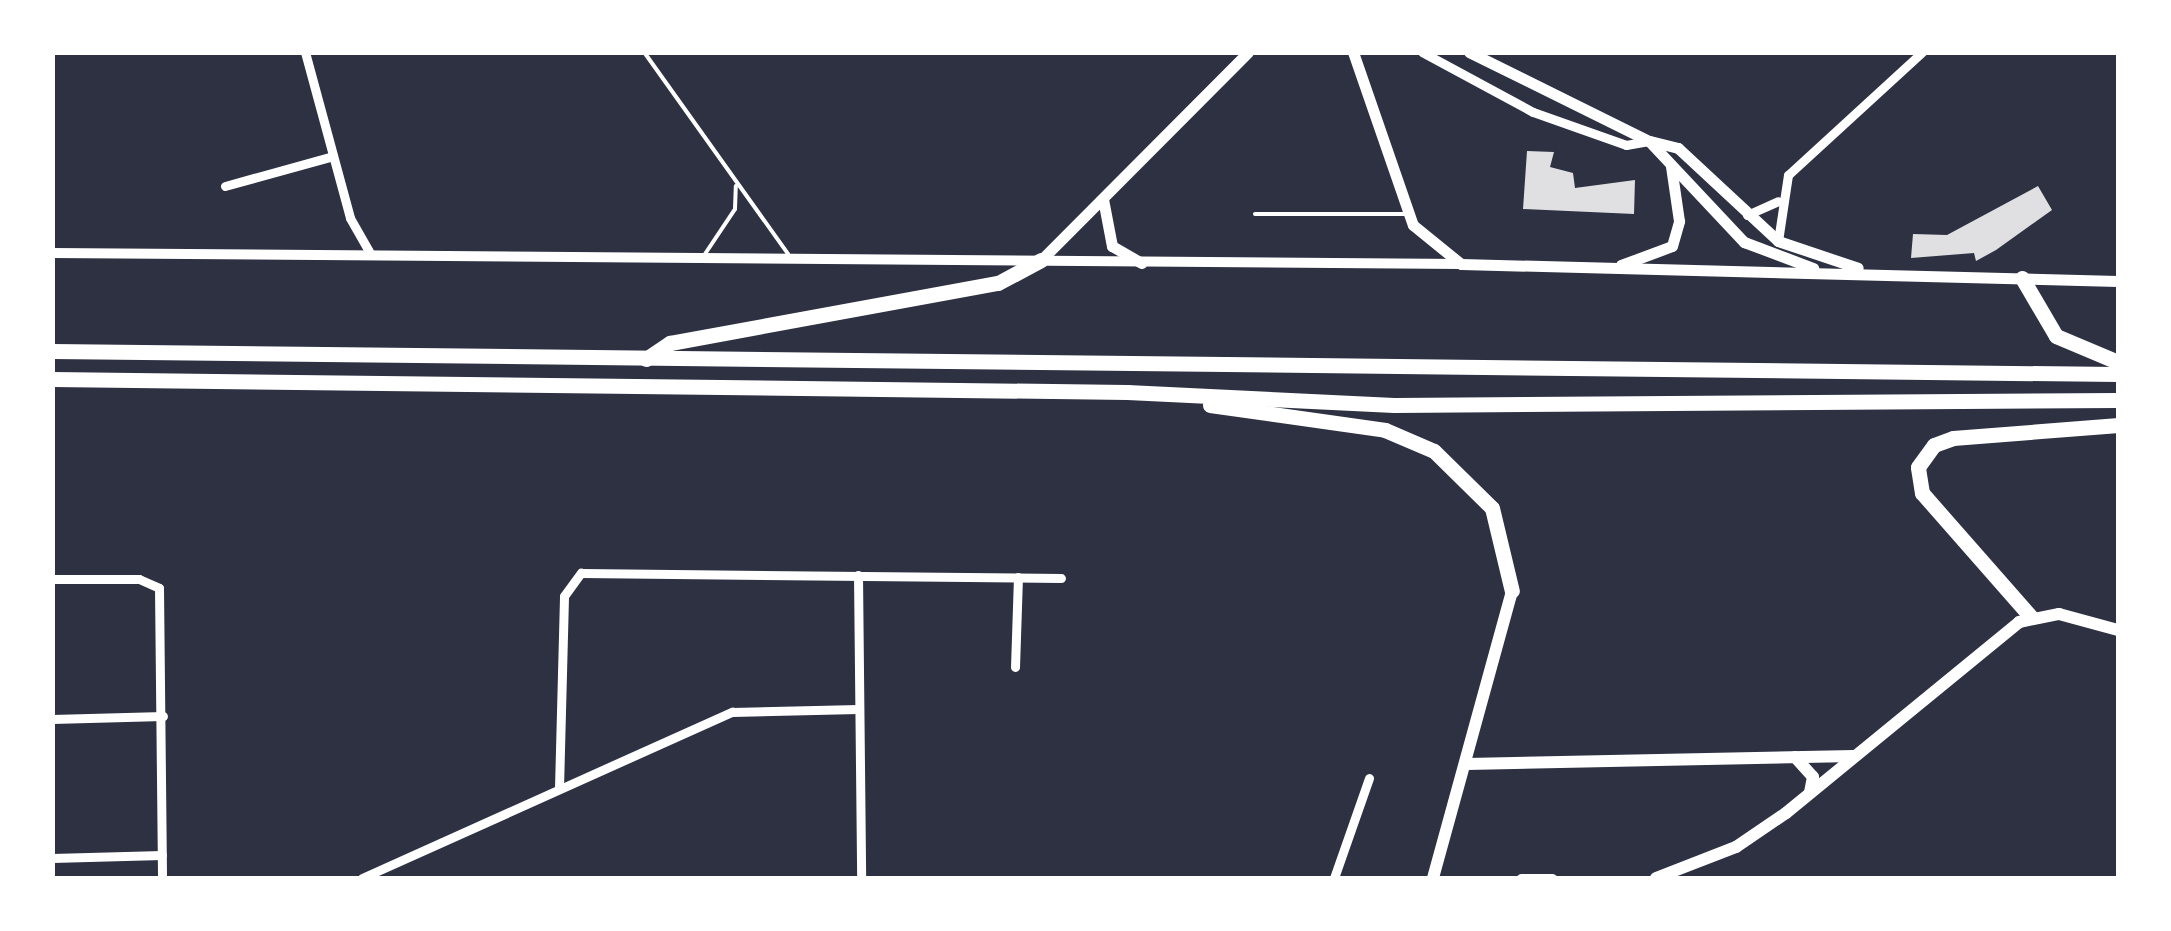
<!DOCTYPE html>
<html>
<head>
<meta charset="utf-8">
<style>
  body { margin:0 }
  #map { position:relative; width:2171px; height:931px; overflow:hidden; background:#2d3142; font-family:Ubuntu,sans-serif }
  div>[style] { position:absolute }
  .building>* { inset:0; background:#e0e0e3 }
  .service>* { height:4px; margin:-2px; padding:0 2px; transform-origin:2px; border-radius:2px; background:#fff }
  .minor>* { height:9px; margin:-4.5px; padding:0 4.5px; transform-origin:4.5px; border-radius:4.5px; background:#fff }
  .tertiary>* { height:10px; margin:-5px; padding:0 5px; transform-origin:5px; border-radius:5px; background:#fff }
  .secondary>* { height:11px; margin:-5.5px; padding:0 5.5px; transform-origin:5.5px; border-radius:5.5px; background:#fff }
  .primary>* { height:12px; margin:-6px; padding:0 6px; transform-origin:6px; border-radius:6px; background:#fff }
  .motorway>* { height:15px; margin:-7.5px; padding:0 7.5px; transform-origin:7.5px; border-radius:7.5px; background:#fff }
  span { translate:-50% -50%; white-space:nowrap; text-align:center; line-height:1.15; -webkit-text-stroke:10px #fff; paint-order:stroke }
  .frame { position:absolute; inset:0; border:55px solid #fff; pointer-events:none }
</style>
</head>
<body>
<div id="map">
  <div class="building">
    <i style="clip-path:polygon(1527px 151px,1554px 152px,1550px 167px,1573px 173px,1575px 188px,1635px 180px,1634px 214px,1523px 209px)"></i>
    <i style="clip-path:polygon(2038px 186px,2052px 210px,1996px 250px,1976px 261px,1974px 253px,1911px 258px,1913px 234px,1947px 235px)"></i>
  </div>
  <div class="service">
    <i style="left:644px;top:52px;width:248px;rotate:54.5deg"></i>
    <i style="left:1255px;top:214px;width:153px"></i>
    <i style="left:705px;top:254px;width:54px;rotate:-56.3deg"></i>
    <i style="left:735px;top:209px;width:23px;rotate:-88deg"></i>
  </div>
  <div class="minor">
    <i style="left:305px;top:52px;width:172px;rotate:74.8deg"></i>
    <i style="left:350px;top:218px;width:40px;rotate:60.3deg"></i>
    <i style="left:1422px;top:52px;width:126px;rotate:28.4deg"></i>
    <i style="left:1533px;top:112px;width:99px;rotate:19.5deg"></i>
    <i style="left:1626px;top:145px;width:23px;rotate:-10deg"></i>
    <i style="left:225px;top:186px;width:112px;rotate:-15.5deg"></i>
    <i style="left:1747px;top:215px;width:34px;rotate:-24deg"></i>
    <i style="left:1778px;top:241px;width:67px;rotate:-81.4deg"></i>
    <i style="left:1788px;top:175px;width:182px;rotate:-42.5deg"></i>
    <i style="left:858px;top:575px;width:303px;rotate:89.4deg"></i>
    <i style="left:52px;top:579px;width:87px"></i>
    <i style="left:139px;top:579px;width:22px;rotate:24deg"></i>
    <i style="left:159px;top:588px;width:290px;rotate:89.4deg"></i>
    <i style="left:1015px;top:667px;width:90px;rotate:-88.1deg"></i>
    <i style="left:52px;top:719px;width:111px;rotate:-1.5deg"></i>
    <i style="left:559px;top:788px;width:192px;rotate:-88.5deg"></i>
    <i style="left:564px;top:596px;width:29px;rotate:-54deg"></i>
    <i style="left:581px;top:573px;width:480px;rotate:0.6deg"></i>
    <i style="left:52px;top:858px;width:110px;rotate:-1.6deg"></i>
    <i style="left:362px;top:878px;width:406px;rotate:-24.2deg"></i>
    <i style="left:732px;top:712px;width:126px;rotate:-1.4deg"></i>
    <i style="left:1334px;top:878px;width:106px;rotate:-70.7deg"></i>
    <i style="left:1521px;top:878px;width:31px"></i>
  </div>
  <div class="tertiary">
    <i style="left:52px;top:253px;width:1409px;rotate:0.45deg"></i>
  </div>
  <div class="secondary">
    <i style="left:1353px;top:52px;width:183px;rotate:70.9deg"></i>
    <i style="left:1413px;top:225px;width:62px;rotate:39.1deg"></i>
    <i style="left:1461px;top:264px;width:657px;rotate:1.48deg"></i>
    <i style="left:1469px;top:52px;width:201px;rotate:26.3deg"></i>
    <i style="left:1649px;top:141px;width:139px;rotate:46.8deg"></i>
    <i style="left:1744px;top:242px;width:74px;rotate:20.6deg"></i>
    <i style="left:1650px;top:141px;width:29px;rotate:14deg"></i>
    <i style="left:1678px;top:148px;width:137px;rotate:42.9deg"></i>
    <i style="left:1778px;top:241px;width:84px;rotate:18.6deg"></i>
    <i style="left:1103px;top:199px;width:48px;rotate:79.2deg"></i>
    <i style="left:1112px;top:246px;width:34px;rotate:30deg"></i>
    <i style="left:1041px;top:260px;width:293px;rotate:-45.1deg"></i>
    <i style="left:1621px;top:265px;width:54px;rotate:-20.4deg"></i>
    <i style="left:1672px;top:246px;width:26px;rotate:-74deg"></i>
    <i style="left:1679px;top:221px;width:56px;rotate:-98.3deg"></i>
  </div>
  <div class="primary">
    <i style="left:1795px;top:757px;width:27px;rotate:48deg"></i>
    <i style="left:1813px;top:777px;width:16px;rotate:101deg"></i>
    <i style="left:1467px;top:764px;width:387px;rotate:-1.2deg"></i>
    <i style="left:1433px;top:878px;width:298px;rotate:-74.6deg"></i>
    <i style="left:1656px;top:878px;width:86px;rotate:-21.2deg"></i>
    <i style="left:1736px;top:847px;width:60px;rotate:-34.2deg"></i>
    <i style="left:1786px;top:813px;width:301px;rotate:-39.3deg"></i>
    <i style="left:2019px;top:622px;width:41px;rotate:-11.3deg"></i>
    <i style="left:2059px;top:614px;width:61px;rotate:15.2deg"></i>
  </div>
  <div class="motorway">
    <i style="left:2022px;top:278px;width:67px;rotate:59.6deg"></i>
    <i style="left:2056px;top:336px;width:67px;rotate:22.8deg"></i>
    <i style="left:52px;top:351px;width:2066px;rotate:0.64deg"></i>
    <i style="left:646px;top:359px;width:29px;rotate:-34deg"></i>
    <i style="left:670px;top:343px;width:333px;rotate:-10.4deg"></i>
    <i style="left:998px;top:283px;width:49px;rotate:-28.1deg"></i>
    <i style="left:52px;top:379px;width:1075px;rotate:0.69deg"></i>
    <i style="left:1127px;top:392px;width:267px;rotate:2.8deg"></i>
    <i style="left:1394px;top:405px;width:724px;rotate:-0.4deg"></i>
    <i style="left:1210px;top:405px;width:177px;rotate:8.1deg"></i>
    <i style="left:1385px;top:430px;width:53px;rotate:23.2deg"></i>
    <i style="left:1434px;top:451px;width:81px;rotate:44.5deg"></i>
    <i style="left:1492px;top:508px;width:85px;rotate:76.5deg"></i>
    <i style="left:2031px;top:617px;width:165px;rotate:-131.3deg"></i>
    <i style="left:1922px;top:493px;width:26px;rotate:-99deg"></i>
    <i style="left:1918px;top:467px;width:27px;rotate:-54deg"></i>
    <i style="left:1934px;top:445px;width:20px;rotate:-20deg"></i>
    <i style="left:1953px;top:438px;width:166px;rotate:-4.5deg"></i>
  </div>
  <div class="frame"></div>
</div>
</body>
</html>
